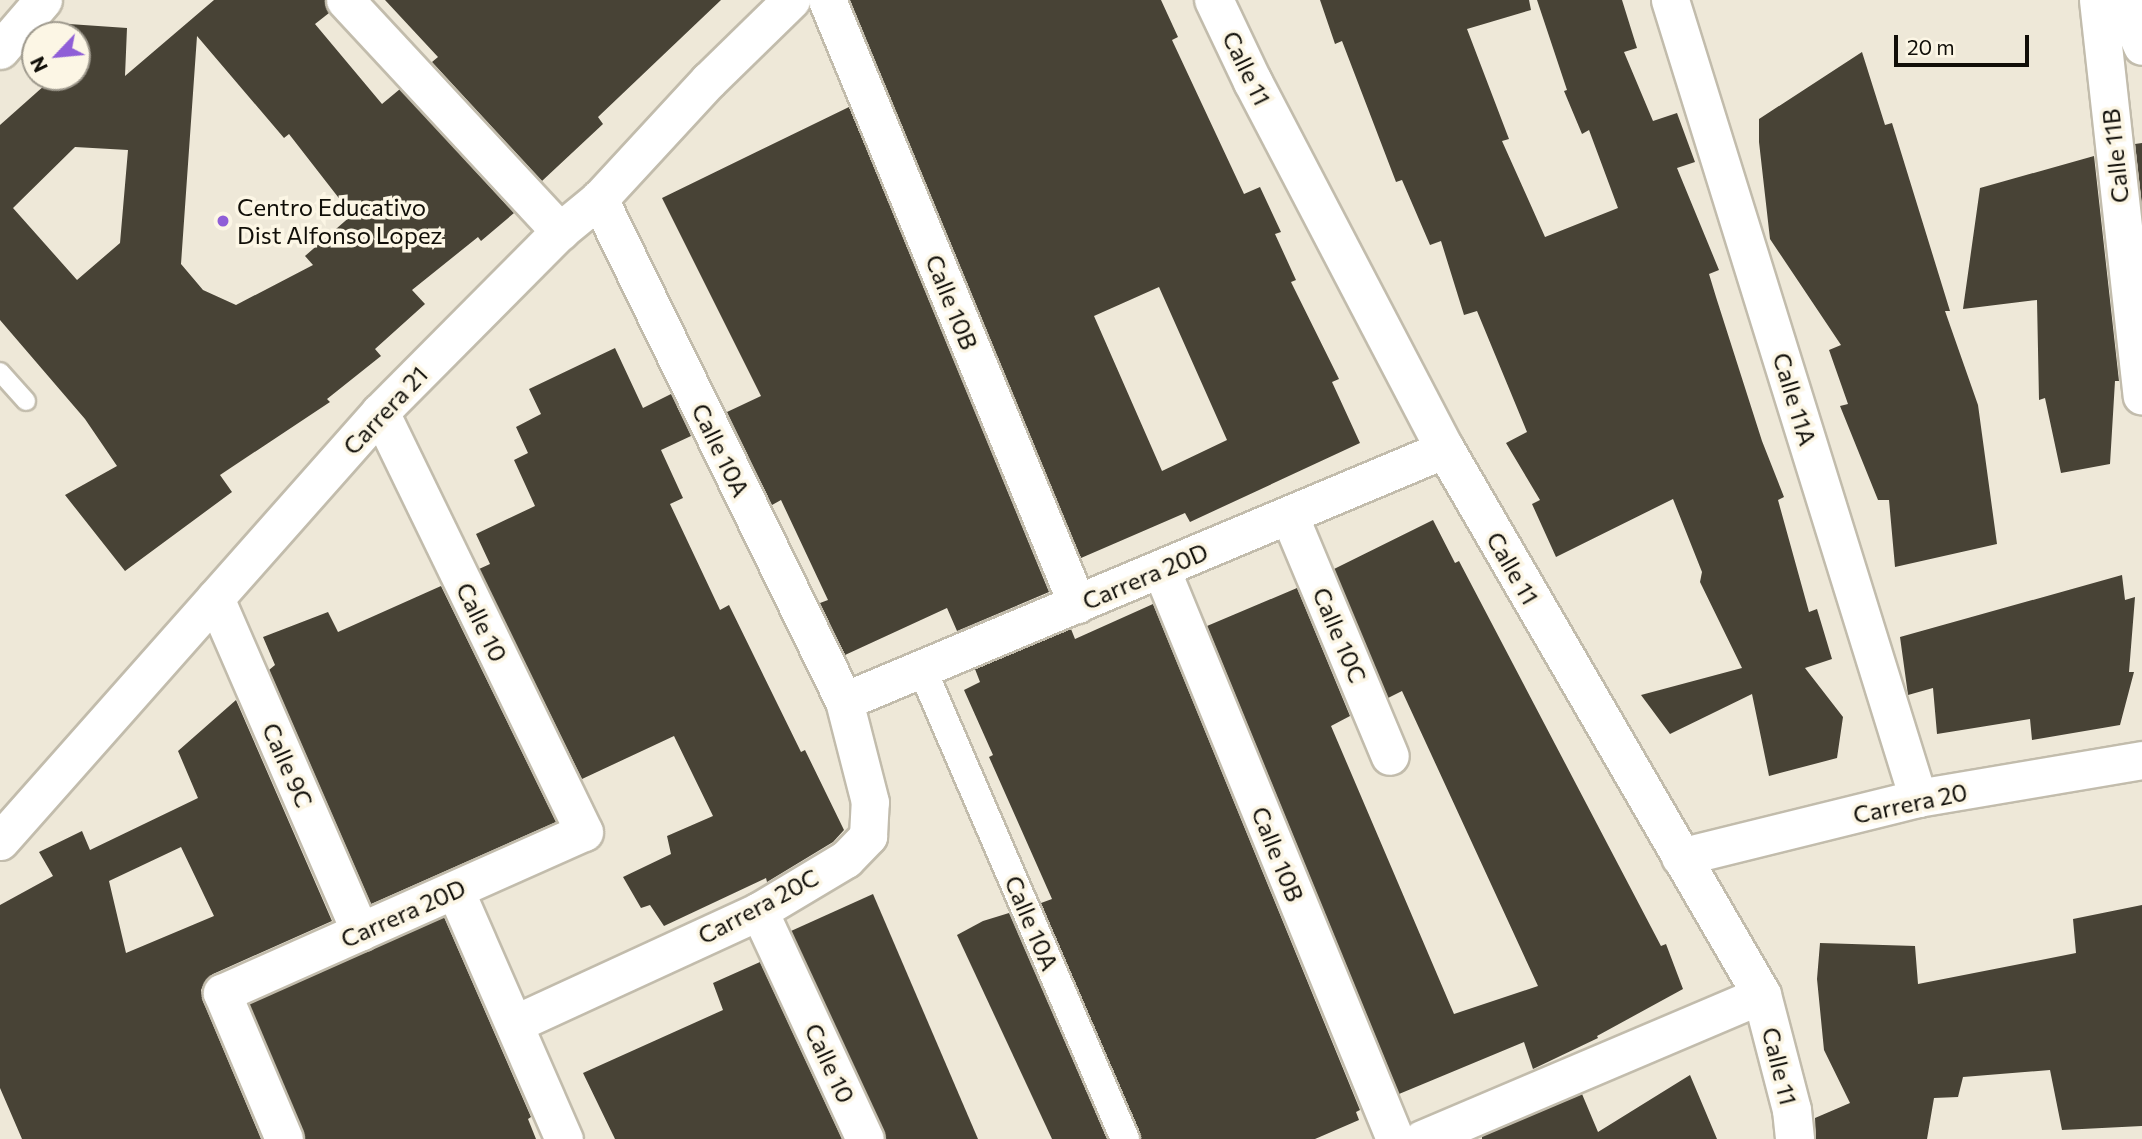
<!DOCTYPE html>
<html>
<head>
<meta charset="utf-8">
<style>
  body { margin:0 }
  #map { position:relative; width:2142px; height:1139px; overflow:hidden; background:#eee8d8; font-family:Commissioner,sans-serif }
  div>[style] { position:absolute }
  .building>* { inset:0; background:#484336 }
  .roads { filter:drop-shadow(2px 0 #c2bcac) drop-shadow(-2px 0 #c2bcac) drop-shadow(0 2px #c2bcac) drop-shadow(0 -2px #c2bcac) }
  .service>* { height:18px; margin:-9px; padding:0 9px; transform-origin:9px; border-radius:9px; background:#fff }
  .pedestrian>* { height:28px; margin:-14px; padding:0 14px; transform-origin:14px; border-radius:14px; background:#fff }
  .minor>* { height:37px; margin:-18.5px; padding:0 18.5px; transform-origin:18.5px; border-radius:18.5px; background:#fff }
  .tertiary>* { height:38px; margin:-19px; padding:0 19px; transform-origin:19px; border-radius:19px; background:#fff }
  .dots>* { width:19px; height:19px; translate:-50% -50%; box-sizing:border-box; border:4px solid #fcf6e5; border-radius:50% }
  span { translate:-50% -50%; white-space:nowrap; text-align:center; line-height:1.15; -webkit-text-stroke:7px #fcf6e5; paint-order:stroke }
  .street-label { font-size:24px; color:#100e08 }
  .poi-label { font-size:24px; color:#100e08 }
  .left { translate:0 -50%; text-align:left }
  .north { position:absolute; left:21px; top:21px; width:70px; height:70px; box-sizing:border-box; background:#fcf6e5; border:2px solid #9e998d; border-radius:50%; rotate:244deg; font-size:19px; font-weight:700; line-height:28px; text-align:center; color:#100e08 }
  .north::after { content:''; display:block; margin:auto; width:24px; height:32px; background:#8f5ed7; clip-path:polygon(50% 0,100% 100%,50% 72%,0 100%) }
  .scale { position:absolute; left:1894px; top:35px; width:135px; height:32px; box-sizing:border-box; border:4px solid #100e08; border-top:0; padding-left:9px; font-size:21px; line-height:24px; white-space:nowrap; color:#100e08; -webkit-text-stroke:5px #fcf6e5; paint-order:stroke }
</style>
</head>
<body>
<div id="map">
  <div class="building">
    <i style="clip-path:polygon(evenodd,214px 0,325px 0,329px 13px,315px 24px,382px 104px,400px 89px,514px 213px,481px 241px,478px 237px,412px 290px,425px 304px,375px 349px,381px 356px,327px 399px,330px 402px,220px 475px,232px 492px,125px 571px,65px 495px,117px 466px,85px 419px,0 320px,0 125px,54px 77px,77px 77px,77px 35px,68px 35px,69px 24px,127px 28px,125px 76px,214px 0,197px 36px,284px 138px,289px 134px,352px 215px,305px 256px,313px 265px,236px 305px,203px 290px,181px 264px,197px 36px,214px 0,75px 147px,128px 150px,120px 243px,77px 280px,13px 208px,75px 147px)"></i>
    <i style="clip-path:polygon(385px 0,721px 0,598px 117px,603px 124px,542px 181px,432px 62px,438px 57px)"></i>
    <i style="clip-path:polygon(evenodd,850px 0,1161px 0,1178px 37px,1172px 40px,1244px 194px,1260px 187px,1281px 232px,1275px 234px,1296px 280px,1291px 282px,1339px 379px,1332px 382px,1360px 443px,1190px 522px,1185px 513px,1081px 558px,850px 0,1159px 287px,1227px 440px,1162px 471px,1094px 316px,1159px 287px)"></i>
    <i style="clip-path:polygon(1320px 0,1529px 0,1531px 10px,1467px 29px,1509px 139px,1502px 141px,1545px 237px,1618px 208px,1589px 130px,1582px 134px,1564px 91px,1567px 90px,1537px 0,1622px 0,1637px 48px,1624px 52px,1653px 121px,1677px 113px,1695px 162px,1677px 168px,1719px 270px,1709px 274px,1716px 297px,1762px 441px,1784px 497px,1778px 500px,1809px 612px,1817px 609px,1832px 659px,1805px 668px,1843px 717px,1837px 758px,1769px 776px,1752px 694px,1670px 734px,1641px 695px,1742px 668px,1700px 582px,1702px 572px,1673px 499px,1556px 557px,1532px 504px,1540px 500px,1506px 443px,1527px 432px,1477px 311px,1464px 315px,1441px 241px,1430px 245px,1402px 180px,1396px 182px,1342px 41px,1335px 44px)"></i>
    <i style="clip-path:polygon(1862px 52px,1885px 125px,1892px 123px,1950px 311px,1945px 311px,1978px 405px,1997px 544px,1895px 567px,1889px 500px,1878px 500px,1840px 406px,1848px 404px,1829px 350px,1841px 345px,1770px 239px,1759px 142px,1759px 119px)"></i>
    <i style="clip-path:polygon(849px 107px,1049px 592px,957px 631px,947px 608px,845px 655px,820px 603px,828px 600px,781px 500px,772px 505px,727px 412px,761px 396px,662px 198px)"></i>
    <i style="clip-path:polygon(2142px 143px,2142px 206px,2135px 144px)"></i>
    <i style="clip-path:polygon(2094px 156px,2119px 381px,2115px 381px,2110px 464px,2061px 473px,2045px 398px,2039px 400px,2037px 300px,1963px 309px,1980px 188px)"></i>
    <i style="clip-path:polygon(615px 348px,643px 408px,671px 394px,691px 436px,661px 450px,683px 498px,670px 504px,720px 610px,729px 605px,801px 752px,805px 750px,844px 830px,833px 842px,767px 882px,766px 878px,664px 926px,650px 905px,641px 908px,623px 877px,671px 854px,667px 836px,713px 816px,674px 736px,582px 779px,479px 569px,490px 564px,476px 534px,535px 506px,514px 460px,528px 453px,516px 427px,541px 414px,529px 389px)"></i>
    <i style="clip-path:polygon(1433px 520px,1455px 563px,1459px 561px,1661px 946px,1666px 944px,1683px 989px,1597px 1036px,1598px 1038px,1533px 1069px,1524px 1042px,1399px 1094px,1207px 626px,1297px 588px,1350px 716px,1331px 726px,1454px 1014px,1538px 986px,1402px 691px,1388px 698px,1334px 569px)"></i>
    <i style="clip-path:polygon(2122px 575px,2125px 600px,2135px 597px,2129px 672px,2134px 672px,2120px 725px,2032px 740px,2030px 719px,1937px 734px,1933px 688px,1908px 695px,1900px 637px)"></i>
    <i style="clip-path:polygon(441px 586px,556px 822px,371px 904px,269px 670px,275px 665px,263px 637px,328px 612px,338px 632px)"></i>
    <i style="clip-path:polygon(1153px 604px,1360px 1110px,1356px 1112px,1359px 1120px,1315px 1139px,1141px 1139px,1041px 903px,1052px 899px,989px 757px,993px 755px,964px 690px,980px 682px,975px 669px,1071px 629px,1075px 639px)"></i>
    <i style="clip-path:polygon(evenodd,236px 700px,332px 921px,213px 974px,206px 980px,201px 990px,203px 1001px,261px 1139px,22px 1139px,0 1088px,0 905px,53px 876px,39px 852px,82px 831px,90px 850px,198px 798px,178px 751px,236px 700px,181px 847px,214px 916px,126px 953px,109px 881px,181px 847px)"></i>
    <i style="clip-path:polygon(873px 894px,978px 1139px,886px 1139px,791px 931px)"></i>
    <i style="clip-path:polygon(2142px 905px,2142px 1126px,2062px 1130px,2050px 1070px,1963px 1077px,1958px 1097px,1934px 1098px,1927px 1139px,1816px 1139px,1815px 1118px,1850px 1103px,1824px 1050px,1817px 979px,1820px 943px,1915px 946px,1918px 984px,2076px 953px,2073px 919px)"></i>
    <i style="clip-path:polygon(1009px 913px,1107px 1139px,1052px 1139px,957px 935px,983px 921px)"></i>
    <i style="clip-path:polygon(444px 917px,531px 1117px,528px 1119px,536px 1139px,305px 1139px,249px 1004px)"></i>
    <i style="clip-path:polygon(760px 962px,842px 1139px,615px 1139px,583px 1073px,723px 1010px,713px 983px)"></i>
    <i style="clip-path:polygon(1690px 1075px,1717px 1139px,1482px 1139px,1482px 1136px,1582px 1094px,1598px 1132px)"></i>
  </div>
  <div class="roads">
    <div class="service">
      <i style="left:0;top:372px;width:39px;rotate:48deg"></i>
    </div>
    <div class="pedestrian">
      <i style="left:922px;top:669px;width:512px;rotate:66.64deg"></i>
    </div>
    <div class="minor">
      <i style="left:345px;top:0;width:316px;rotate:47.1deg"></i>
      <i style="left:827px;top:0;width:654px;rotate:67.51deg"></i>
      <i style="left:1670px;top:0;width:836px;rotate:72.74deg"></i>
      <i style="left:2098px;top:0;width:398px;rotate:83.7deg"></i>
      <i style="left:2122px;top:0;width:50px;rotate:66.5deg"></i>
      <i style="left:0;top:50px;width:66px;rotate:-49.3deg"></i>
      <i style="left:1289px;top:515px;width:261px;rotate:67.3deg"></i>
      <i style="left:1161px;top:569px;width:616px;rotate:67.68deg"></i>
      <i style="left:215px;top:598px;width:364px;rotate:66.5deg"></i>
      <i style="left:844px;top:701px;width:652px;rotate:-22.75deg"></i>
      <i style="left:0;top:841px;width:573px;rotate:-48.47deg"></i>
      <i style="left:380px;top:412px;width:255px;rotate:-45.2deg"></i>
      <i style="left:560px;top:231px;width:50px;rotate:-39.4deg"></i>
      <i style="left:599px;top:199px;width:162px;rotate:-47.3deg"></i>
      <i style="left:709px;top:80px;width:115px;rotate:-44.3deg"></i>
      <i style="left:1680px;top:857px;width:245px;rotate:-13.9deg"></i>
      <i style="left:1918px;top:798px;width:227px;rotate:-9.6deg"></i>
      <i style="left:455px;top:890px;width:272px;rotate:66.4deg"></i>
      <i style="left:759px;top:911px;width:251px;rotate:65.1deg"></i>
      <i style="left:516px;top:1023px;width:268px;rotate:-24.7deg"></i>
      <i style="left:759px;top:911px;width:101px;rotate:-30.9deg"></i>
      <i style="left:846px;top:859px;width:32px;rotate:-46deg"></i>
      <i style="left:868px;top:836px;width:34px;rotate:-87deg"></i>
      <i style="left:870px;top:802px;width:104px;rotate:-104.4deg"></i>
      <i style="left:844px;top:701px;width:559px;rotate:-116.01deg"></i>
      <i style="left:284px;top:1139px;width:159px;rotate:-113deg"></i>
      <i style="left:222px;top:993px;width:396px;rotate:-24deg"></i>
      <i style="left:584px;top:832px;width:467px;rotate:-115.9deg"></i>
      <i style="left:1422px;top:1139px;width:369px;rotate:-23deg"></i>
    </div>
    <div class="tertiary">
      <i style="left:1214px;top:0;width:91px;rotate:64.6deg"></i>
      <i style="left:1253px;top:82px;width:414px;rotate:62.4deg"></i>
      <i style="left:1445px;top:449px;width:631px;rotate:59.86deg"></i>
      <i style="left:1762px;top:995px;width:119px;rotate:75.4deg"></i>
      <i style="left:1792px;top:1110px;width:29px;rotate:84deg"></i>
    </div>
  </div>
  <div class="dots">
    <i style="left:223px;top:221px;background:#8f5ed7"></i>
  </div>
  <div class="street-label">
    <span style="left:1247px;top:68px;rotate:64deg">Calle 11</span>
    <span style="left:2115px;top:156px;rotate:-96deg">Calle 11B</span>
    <span style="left:952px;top:302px;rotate:68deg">Calle 10B</span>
    <span style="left:1795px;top:399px;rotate:73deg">Calle 11A</span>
    <span style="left:385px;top:410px;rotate:-47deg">Carrera 21</span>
    <span style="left:721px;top:450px;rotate:64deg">Calle 10A</span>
    <span style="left:1513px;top:568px;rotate:60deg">Calle 11</span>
    <span style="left:1145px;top:576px;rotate:-23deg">Carrera 20D</span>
    <span style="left:482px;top:622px;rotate:64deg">Calle 10</span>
    <span style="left:1340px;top:635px;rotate:67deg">Calle 10C</span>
    <span style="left:288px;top:765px;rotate:66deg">Calle 9C</span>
    <span style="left:1910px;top:803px;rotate:-12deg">Carrera 20</span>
    <span style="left:1278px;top:854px;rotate:68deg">Calle 10B</span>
    <span style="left:758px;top:906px;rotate:-28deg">Carrera 20C</span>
    <span style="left:403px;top:913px;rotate:-24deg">Carrera 20D</span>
    <span style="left:1032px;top:923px;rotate:67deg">Calle 10A</span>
    <span style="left:830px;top:1063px;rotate:65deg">Calle 10</span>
    <span style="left:1780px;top:1066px;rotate:76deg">Calle 11</span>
  </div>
  <div class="poi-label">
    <span class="left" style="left:237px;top:221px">Centro Educativo<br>Dist Alfonso Lopez</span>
  </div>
  <div class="north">N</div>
  <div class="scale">20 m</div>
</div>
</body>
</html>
